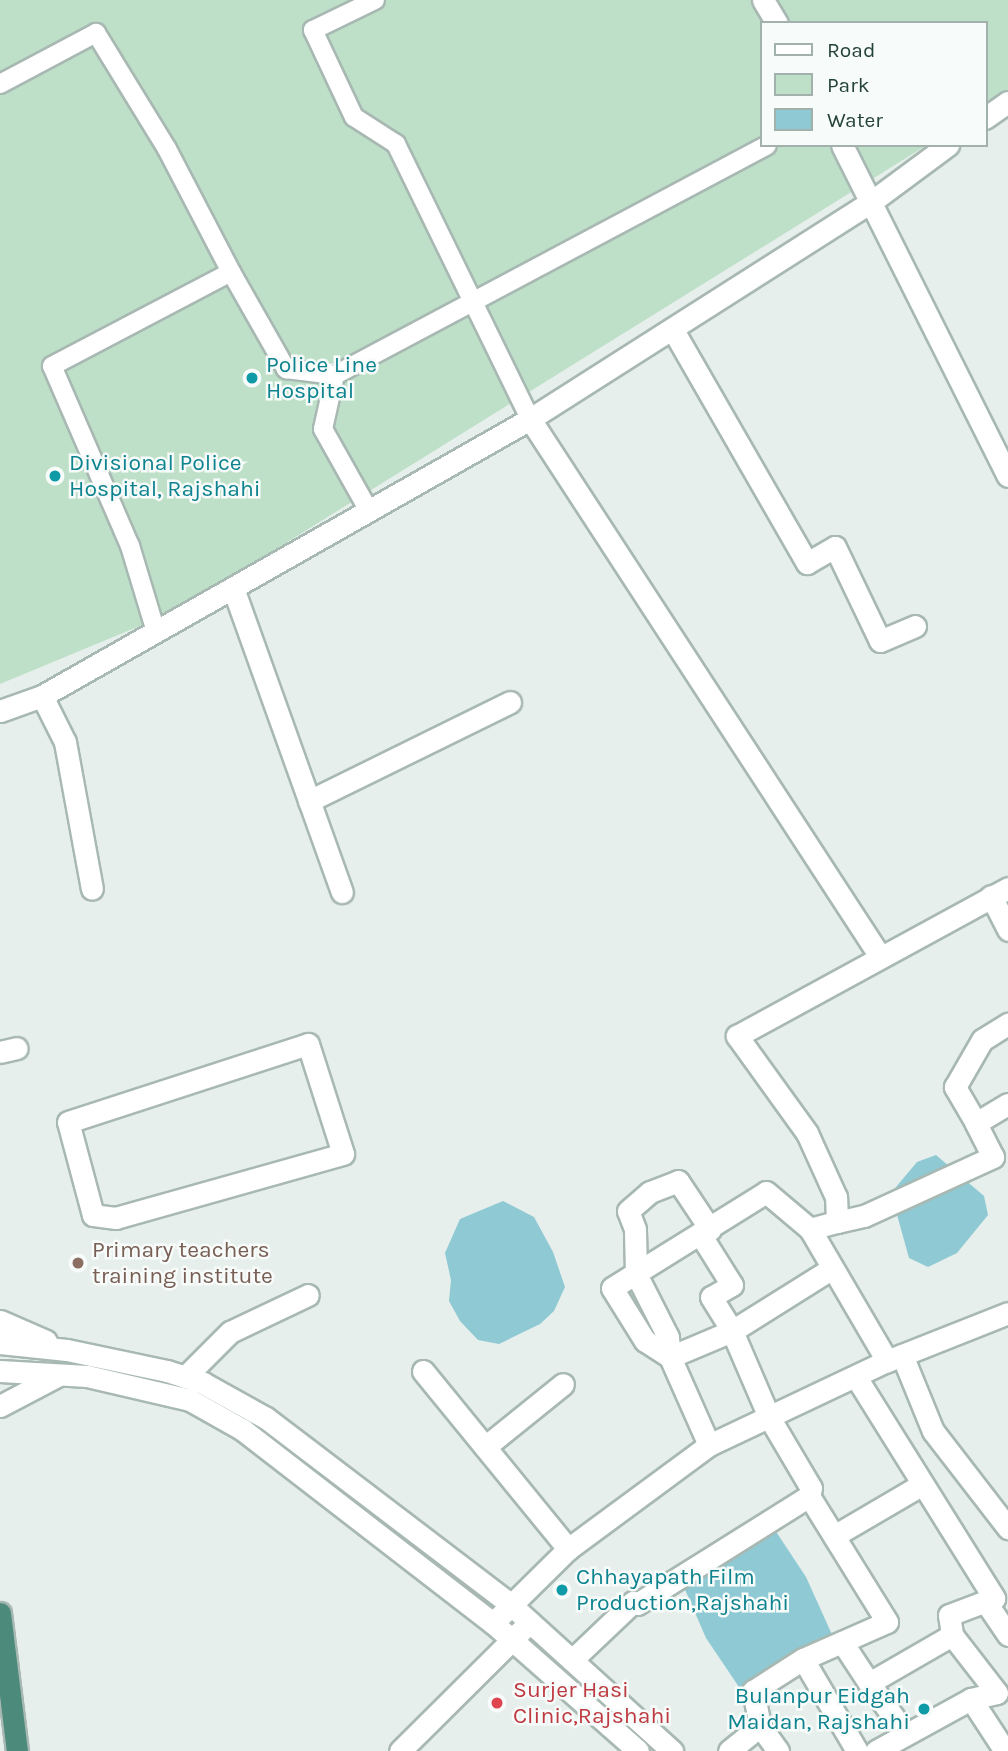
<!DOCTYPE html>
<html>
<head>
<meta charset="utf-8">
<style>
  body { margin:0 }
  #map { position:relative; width:1008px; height:1751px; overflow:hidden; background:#e6efeb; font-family:Karla,sans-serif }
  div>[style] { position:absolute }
  .green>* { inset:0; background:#bfe0c8 }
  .water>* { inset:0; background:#8ec9d4 }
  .roads { filter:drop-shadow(2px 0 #a8b8b2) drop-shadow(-2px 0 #a8b8b2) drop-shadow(0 2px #a8b8b2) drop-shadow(0 -2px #a8b8b2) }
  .pedestrian>* { height:18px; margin:-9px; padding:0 9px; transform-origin:9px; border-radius:9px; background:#fff }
  .minor>* { height:21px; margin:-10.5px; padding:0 10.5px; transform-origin:10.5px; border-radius:10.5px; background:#fff }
  .tertiary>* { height:21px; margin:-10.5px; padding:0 10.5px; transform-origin:10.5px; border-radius:10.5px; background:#fff }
  .trunk>* { height:21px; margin:-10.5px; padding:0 10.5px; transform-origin:10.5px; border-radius:10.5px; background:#4c8a7c }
  .dots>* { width:19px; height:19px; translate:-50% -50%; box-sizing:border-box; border:4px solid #f7fbf9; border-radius:50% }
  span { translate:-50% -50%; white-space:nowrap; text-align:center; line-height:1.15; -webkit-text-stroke:5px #f7fbf9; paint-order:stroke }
  .culture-label { font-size:23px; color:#0d838f }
  .left { translate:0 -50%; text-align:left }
  .right { translate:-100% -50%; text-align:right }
  .education-label { font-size:23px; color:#785e54 }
  .health-label { font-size:23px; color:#be3a42 }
  .legend { position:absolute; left:760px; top:21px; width:228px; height:126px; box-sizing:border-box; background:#f7fbf9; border:2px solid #a3b1ad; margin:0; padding:9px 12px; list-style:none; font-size:21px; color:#24423a }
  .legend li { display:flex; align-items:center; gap:14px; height:35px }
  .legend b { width:35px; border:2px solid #a3b1ad }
</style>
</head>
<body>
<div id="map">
  <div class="green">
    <i style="clip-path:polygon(0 0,1008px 0,1008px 94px,985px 109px,985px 23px,761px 23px,761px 145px,927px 145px,239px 572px,147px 623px,0 684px)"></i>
  </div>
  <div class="water">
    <i style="clip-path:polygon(936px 1155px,984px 1196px,988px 1215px,957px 1253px,928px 1267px,909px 1258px,891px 1193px,917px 1162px)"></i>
    <i style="clip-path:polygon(503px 1201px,534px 1217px,553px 1252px,565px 1287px,554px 1311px,540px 1324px,499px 1344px,478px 1340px,460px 1321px,449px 1301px,451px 1280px,445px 1253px,460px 1219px)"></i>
    <i style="clip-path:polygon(771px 1524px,806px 1577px,834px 1639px,741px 1690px,706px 1638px,680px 1578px)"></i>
  </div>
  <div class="roads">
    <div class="pedestrian">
      <i style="left:375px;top:0;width:69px;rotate:154.2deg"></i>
      <i style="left:313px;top:30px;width:96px;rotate:64.8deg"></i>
      <i style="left:354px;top:117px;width:50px;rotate:32.7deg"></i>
      <i style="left:396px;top:144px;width:306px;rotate:64deg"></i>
      <i style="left:0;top:84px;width:109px;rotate:-28deg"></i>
      <i style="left:96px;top:33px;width:136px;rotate:58.5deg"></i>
      <i style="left:167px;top:149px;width:139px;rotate:62.5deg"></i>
      <i style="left:369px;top:511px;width:94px;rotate:-119.3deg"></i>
      <i style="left:323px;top:429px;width:55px;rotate:-77.5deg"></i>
      <i style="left:335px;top:375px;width:489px;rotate:-28deg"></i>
      <i style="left:156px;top:632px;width:90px;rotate:-106.8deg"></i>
      <i style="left:130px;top:546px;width:196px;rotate:-113.4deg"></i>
      <i style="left:52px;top:366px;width:202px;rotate:-27.7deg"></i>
      <i style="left:231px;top:272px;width:112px;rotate:60.4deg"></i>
      <i style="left:286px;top:369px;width:49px;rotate:7deg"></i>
    </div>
    <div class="minor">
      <i style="left:763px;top:0;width:27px;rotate:59deg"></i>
      <i style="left:985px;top:118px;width:28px;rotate:-35deg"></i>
      <i style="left:842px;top:145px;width:370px;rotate:63.4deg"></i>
      <i style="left:673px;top:330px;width:269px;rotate:60.1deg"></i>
      <i style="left:807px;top:563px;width:32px;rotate:-30deg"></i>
      <i style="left:835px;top:547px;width:104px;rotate:64.4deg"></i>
      <i style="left:880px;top:641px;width:38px;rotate:-23deg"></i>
      <i style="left:530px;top:419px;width:640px;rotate:56.93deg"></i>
      <i style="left:233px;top:588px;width:323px;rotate:70.3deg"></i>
      <i style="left:42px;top:696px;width:51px;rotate:63.4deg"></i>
      <i style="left:65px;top:742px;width:149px;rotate:79.6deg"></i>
      <i style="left:0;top:711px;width:45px;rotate:-19.7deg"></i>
      <i style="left:42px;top:696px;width:561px;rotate:-29.58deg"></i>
      <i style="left:530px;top:419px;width:404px;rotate:-32.5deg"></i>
      <i style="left:871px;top:202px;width:96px;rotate:-36.5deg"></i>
      <i style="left:309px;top:801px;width:224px;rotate:-26.2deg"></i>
      <i style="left:991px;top:896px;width:38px;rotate:63deg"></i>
      <i style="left:308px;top:1044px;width:115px;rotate:72.3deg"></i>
      <i style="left:343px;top:1154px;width:236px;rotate:164.3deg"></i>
      <i style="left:116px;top:1218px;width:23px;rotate:-173deg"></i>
      <i style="left:93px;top:1215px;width:96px;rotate:-105deg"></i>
      <i style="left:68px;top:1122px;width:252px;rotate:-18deg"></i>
      <i style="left:0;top:1052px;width:17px;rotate:-13deg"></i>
      <i style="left:976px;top:1123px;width:42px;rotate:-120.3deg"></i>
      <i style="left:955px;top:1087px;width:54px;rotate:-60.1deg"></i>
      <i style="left:982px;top:1040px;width:31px;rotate:-32deg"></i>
      <i style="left:837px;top:1222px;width:28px;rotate:-13deg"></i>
      <i style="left:864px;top:1216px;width:142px;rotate:-24.6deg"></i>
      <i style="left:993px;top:1157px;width:38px;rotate:-117deg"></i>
      <i style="left:976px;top:1123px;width:37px;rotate:-31deg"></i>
      <i style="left:810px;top:1229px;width:153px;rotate:59.7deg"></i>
      <i style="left:700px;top:1234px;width:60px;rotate:57.9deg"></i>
      <i style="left:732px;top:1285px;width:24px;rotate:150deg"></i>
      <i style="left:711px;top:1297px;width:40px;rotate:58deg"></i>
      <i style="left:732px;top:1331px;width:117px;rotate:-32.1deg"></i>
      <i style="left:902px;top:1355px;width:82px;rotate:67.8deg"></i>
      <i style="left:933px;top:1431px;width:123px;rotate:52.3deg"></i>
      <i style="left:670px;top:1357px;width:30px;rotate:-147deg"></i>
      <i style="left:645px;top:1341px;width:62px;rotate:-121.9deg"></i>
      <i style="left:612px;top:1288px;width:181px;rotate:-31.9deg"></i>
      <i style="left:766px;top:1192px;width:57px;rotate:40.1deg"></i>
      <i style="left:810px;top:1229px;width:28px;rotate:-15deg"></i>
      <i style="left:837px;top:1222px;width:25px;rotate:-92deg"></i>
      <i style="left:836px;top:1197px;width:70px;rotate:-114.4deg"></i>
      <i style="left:807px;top:1133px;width:120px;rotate:-125.8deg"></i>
      <i style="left:737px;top:1036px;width:309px;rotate:-28.6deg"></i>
      <i style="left:670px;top:1357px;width:20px;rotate:-96deg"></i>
      <i style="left:668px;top:1337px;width:71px;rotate:-116.9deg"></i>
      <i style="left:636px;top:1274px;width:45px;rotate:-91.3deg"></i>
      <i style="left:635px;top:1229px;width:19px;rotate:-111deg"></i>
      <i style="left:628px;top:1211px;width:29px;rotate:-41deg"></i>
      <i style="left:650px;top:1192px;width:30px;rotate:-21deg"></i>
      <i style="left:678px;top:1181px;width:58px;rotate:56.3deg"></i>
      <i style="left:423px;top:1371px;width:230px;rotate:50.8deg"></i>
      <i style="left:185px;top:1377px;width:64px;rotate:-45deg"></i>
      <i style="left:230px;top:1332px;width:86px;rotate:-25.4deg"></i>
      <i style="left:856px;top:1377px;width:261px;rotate:58deg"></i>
      <i style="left:994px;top:1598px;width:48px;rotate:159.3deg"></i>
      <i style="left:949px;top:1615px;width:20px;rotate:81deg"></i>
      <i style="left:709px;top:1445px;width:96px;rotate:-113.9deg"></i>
      <i style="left:670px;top:1357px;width:67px;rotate:-22.8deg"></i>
      <i style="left:732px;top:1331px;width:94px;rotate:66.7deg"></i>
      <i style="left:769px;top:1417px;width:82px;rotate:59.4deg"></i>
      <i style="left:811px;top:1488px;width:8px;rotate:104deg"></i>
      <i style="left:485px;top:1447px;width:100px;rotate:-38.9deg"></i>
      <i style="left:834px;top:1536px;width:101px;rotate:-30.4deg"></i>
      <i style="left:985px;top:1601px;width:41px;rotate:55.9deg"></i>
      <i style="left:493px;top:1623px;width:105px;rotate:-44.6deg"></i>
      <i style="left:568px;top:1549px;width:175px;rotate:-36.4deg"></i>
      <i style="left:709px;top:1445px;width:197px;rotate:-25.3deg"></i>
      <i style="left:887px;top:1361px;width:130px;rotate:-21.6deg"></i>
      <i style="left:842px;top:1642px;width:49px;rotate:56.6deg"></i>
      <i style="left:869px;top:1683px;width:96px;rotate:-30deg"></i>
      <i style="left:952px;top:1635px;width:73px;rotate:52.2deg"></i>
      <i style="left:997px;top:1693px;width:27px;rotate:167deg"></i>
      <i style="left:572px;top:1660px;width:84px;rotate:-43.6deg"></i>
      <i style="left:633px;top:1602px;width:4px;rotate:27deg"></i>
      <i style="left:637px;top:1604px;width:203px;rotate:-32.1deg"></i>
      <i style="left:809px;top:1496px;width:148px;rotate:58.2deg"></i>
      <i style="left:887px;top:1622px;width:92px;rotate:156.2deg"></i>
      <i style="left:869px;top:1683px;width:62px;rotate:54.2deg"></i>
      <i style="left:760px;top:1726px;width:36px;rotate:-101deg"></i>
      <i style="left:753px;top:1691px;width:59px;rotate:-32.6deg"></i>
      <i style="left:803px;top:1659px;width:107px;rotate:59.6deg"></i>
      <i style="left:400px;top:1751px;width:183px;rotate:-44.8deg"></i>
      <i style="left:729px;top:1751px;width:40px;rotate:-39deg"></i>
      <i style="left:760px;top:1726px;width:31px;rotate:54deg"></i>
      <i style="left:876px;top:1751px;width:108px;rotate:-28.7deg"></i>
      <i style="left:971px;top:1699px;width:62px;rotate:56.8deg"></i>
    </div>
    <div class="tertiary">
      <i style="left:0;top:1321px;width:50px;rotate:23.5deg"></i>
      <i style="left:0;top:1343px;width:67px;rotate:6deg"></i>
      <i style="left:67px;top:1350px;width:102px;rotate:11.9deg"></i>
      <i style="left:167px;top:1371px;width:38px;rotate:18deg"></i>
      <i style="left:203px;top:1383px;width:72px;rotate:29.1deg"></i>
      <i style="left:266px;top:1418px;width:307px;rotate:37.3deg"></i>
      <i style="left:510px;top:1604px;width:219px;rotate:42.2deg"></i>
      <i style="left:0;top:1371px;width:87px;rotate:3.3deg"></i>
      <i style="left:87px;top:1376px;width:106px;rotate:13.1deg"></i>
      <i style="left:190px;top:1400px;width:61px;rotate:29.5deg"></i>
      <i style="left:243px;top:1430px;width:316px;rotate:37.7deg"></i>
      <i style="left:493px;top:1623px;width:193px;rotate:41.4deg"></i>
      <i style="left:0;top:1406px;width:64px;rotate:-27.8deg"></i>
    </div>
    <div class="trunk">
      <i style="left:0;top:1613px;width:139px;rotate:83deg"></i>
    </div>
  </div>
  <div class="dots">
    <i style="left:252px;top:378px;background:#0f9aa8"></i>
    <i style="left:55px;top:476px;background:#0f9aa8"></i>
    <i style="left:78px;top:1263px;background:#8d6e63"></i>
    <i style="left:562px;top:1590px;background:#0f9aa8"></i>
    <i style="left:497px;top:1703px;background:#e0444e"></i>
    <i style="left:924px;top:1709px;background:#0f9aa8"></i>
  </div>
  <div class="culture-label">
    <span class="left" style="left:266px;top:378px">Police Line<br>Hospital</span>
    <span class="left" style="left:69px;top:476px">Divisional Police<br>Hospital, Rajshahi</span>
    <span class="left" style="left:576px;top:1590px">Chhayapath Film<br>Production,Rajshahi</span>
    <span class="right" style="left:910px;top:1709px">Bulanpur Eidgah<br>Maidan, Rajshahi</span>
  </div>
  <div class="education-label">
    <span class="left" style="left:92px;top:1263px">Primary teachers<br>training institute</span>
  </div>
  <div class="health-label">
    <span class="left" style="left:513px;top:1703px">Surjer Hasi<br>Clinic,Rajshahi</span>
  </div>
  <ul class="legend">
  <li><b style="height:9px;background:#fff"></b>Road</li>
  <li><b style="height:19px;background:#bfe0c8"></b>Park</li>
  <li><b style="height:19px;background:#8ec9d4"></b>Water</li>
  </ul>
</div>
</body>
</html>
